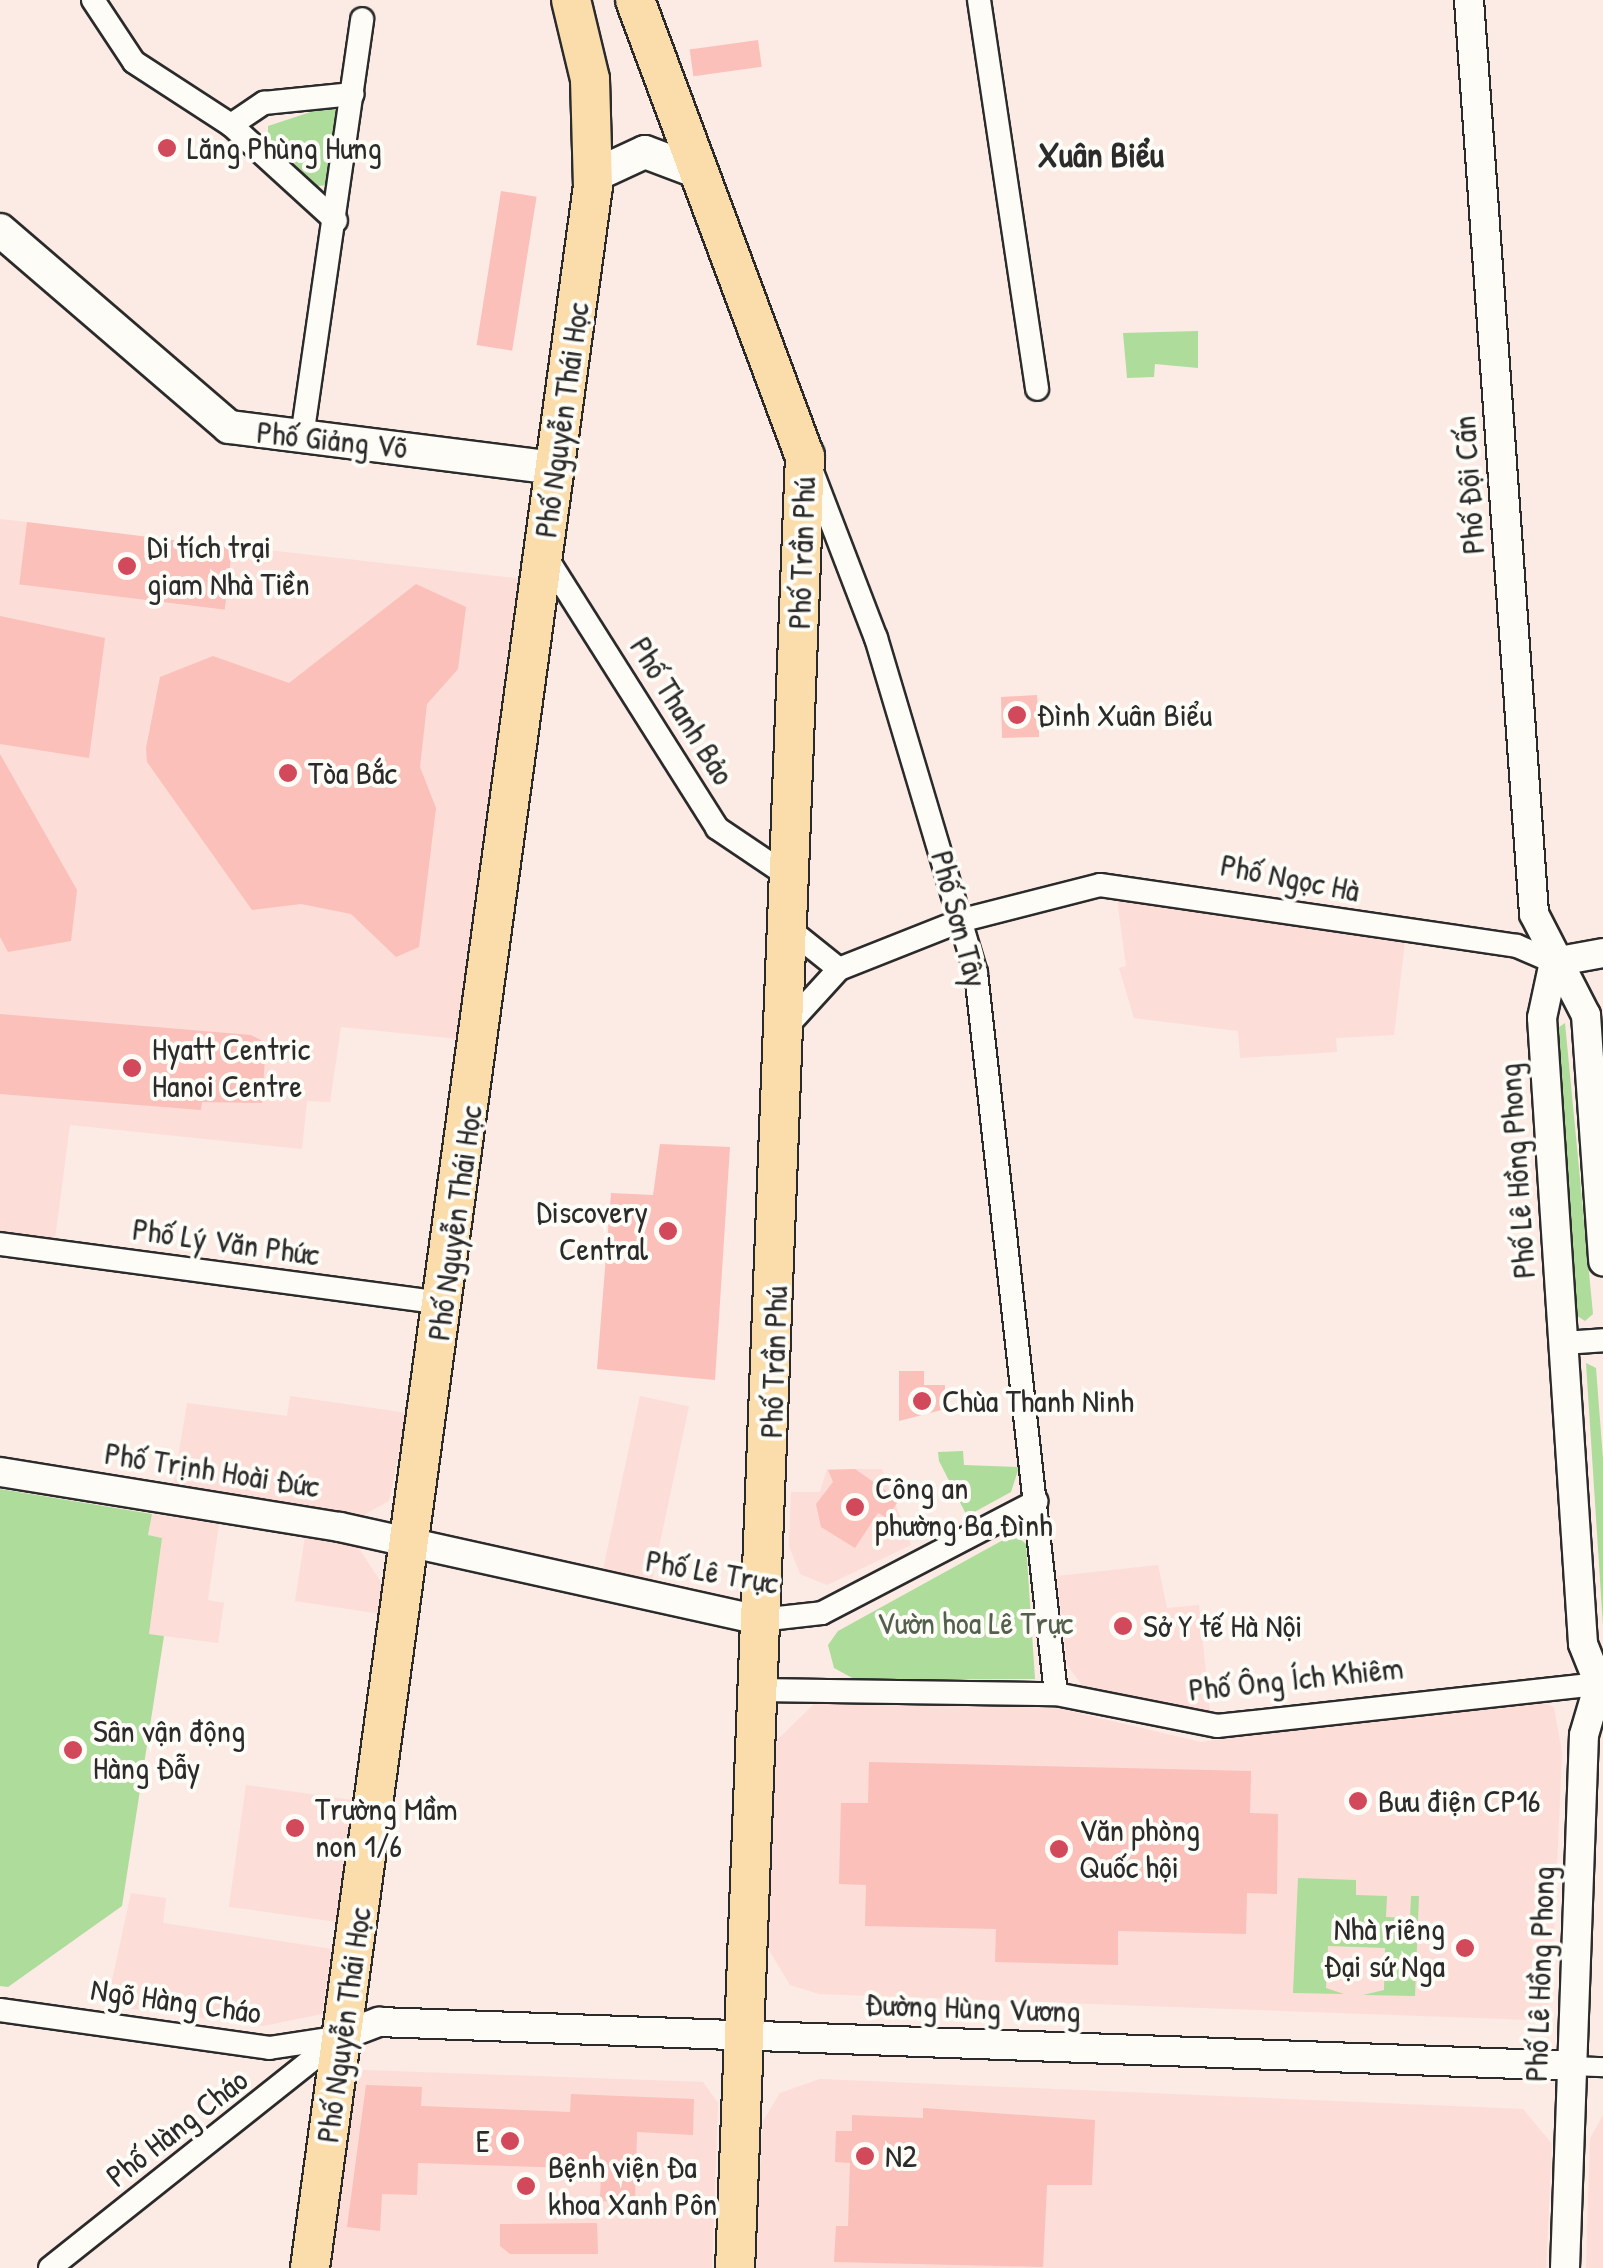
<!DOCTYPE html>
<html>
<head>
<meta charset="utf-8">
<style>
  body { margin:0 }
  #map { position:relative; width:1603px; height:2268px; overflow:hidden; background:#fceae4; font-family:"Patrick Hand",sans-serif }
  div>[style] { position:absolute }
  .built>* { inset:0; background:#fcddd7; transform-origin:0 0 }
  .green>* { inset:0; background:#aedc9b }
  .building>* { inset:0; background:#fbc0b9; transform-origin:0 0 }
  .roads { filter:drop-shadow(2px 0 #2b2b2b) drop-shadow(-2px 0 #2b2b2b) drop-shadow(0 2px #2b2b2b) drop-shadow(0 -2px #2b2b2b) }
  .pedestrian>* { height:18px; margin:-9px; padding:0 9px; transform-origin:9px; border-radius:9px; background:#fdfcf7 }
  .minor>* { height:22px; margin:-11px; padding:0 11px; transform-origin:11px; border-radius:11px; background:#fdfcf7 }
  .tertiary>* { height:28px; margin:-14px; padding:0 14px; transform-origin:14px; border-radius:14px; background:#fdfcf7 }
  .secondary>* { height:32px; margin:-16px; padding:0 16px; transform-origin:16px; border-radius:16px; background:#fdfcf7 }
  .primary>* { height:38px; margin:-19px; padding:0 19px; transform-origin:19px; border-radius:19px; background:#faddab }
  .dots>* { width:28px; height:28px; translate:-50% -50%; box-sizing:border-box; border:5px solid #fdfcf7; border-radius:50% }
  span { translate:-50% -50%; white-space:nowrap; text-align:center; line-height:1.15; -webkit-text-stroke:8px #fdfcf7; paint-order:stroke }
  .poi-label { font-size:32px; color:#2b2b2b }
  .left { translate:0 -50%; text-align:left }
  .right { translate:-100% -50%; text-align:right }
  .street-label { font-size:32px; color:#2b2b2b }
  .park-label { font-size:32px; color:#52604d }
  .neighbourhood-label { font-size:35px; color:#2b2b2b; font-weight:700 }
</style>
</head>
<body>
<div id="map">
  <div class="built">
    <i style="clip-path:polygon(0 519px,27px 522px,21px 585px,225px 610px,233px 546px,523px 579px,459px 1039px,341px 1027px,330px 1102px,307px 1101px,302px 1149px,70px 1125px,54px 1246px,0 1239px)"></i>
    <i style="clip-path:polygon(1116px 891px,1405px 941px,1394px 1035px,1336px 1038px,1337px 1052px,1240px 1058px,1238px 1031px,1134px 1018px,1119px 968px,1126px 966px)"></i>
    <i style="clip-path:polygon(290px 1396px,407px 1413px,389px 1501px,362px 1516px,173px 1488px,187px 1403px,287px 1416px)"></i>
    <i style="left:640px;top:1396px;width:50px;height:179px;rotate:12deg"></i>
    <i style="clip-path:polygon(827px 1469px,882px 1469px,911px 1545px,827px 1585px,800px 1574px,789px 1546px,791px 1492px,820px 1492px)"></i>
    <i style="clip-path:polygon(152px 1514px,219px 1524px,208px 1600px,224px 1603px,218px 1643px,149px 1634px,162px 1538px,148px 1535px)"></i>
    <i style="clip-path:polygon(305px 1537px,358px 1547px,384px 1587px,381px 1614px,295px 1601px)"></i>
    <i style="clip-path:polygon(1158px 1565px,1167px 1608px,1199px 1605px,1210px 1712px,1109px 1694px,1082px 1685px,1067px 1665px,1057px 1576px)"></i>
    <i style="clip-path:polygon(1530px 1697px,1554px 1707px,1562px 1753px,1551px 2001px,1534px 2020px,819px 1994px,790px 1985px,766px 1945px,773px 1744px,815px 1703px,1031px 1702px,1201px 1742px)"></i>
    <i style="left:246px;top:1785px;width:109px;height:123px;rotate:8deg"></i>
    <i style="clip-path:polygon(131px 1893px,166px 1898px,163px 1923px,332px 1949px,322px 2014px,263px 2026px,119px 2007px,111px 1985px)"></i>
    <i style="clip-path:polygon(364px 2070px,703px 2082px,718px 2103px,712px 2268px,326px 2268px,353px 2078px)"></i>
    <i style="clip-path:polygon(820px 2079px,1523px 2109px,1552px 2144px,1546px 2268px,754px 2268px,763px 2121px,780px 2093px)"></i>
    <i style="clip-path:polygon(1603px 2115px,1603px 2268px,1586px 2268px,1590px 2139px)"></i>
  </div>
  <div class="green">
    <i style="clip-path:polygon(332px 105px,341px 116px,330px 185px,317px 186px,268px 138px,268px 126px)"></i>
    <i style="clip-path:polygon(1198px 331px,1198px 368px,1155px 364px,1154px 377px,1127px 378px,1123px 333px)"></i>
    <i style="clip-path:polygon(1565px 1023px,1593px 1314px,1585px 1321px,1576px 1315px,1555px 1030px)"></i>
    <i style="clip-path:polygon(1586px 1363px,1596px 1368px,1603px 1459px,1603px 1626px)"></i>
    <i style="clip-path:polygon(963px 1451px,964px 1465px,1019px 1467px,1011px 1492px,967px 1516px,939px 1461px,938px 1452px)"></i>
    <i style="clip-path:polygon(0 1489px,152px 1514px,148px 1535px,162px 1538px,149px 1634px,164px 1636px,122px 1906px,8px 1987px,0 1986px)"></i>
    <i style="clip-path:polygon(1014px 1534px,1026px 1544px,1035px 1679px,856px 1680px,834px 1668px,828px 1645px,838px 1631px)"></i>
    <i style="clip-path:polygon(1298px 1878px,1356px 1880px,1356px 1895px,1387px 1896px,1386px 1917px,1410px 1918px,1411px 1896px,1419px 1896px,1415px 1996px,1363px 1995px,1384px 1990px,1385px 1948px,1328px 1946px,1326px 1988px,1344px 1994px,1293px 1993px)"></i>
  </div>
  <div class="building">
    <i style="left:758px;top:40px;width:27px;height:69px;rotate:82deg"></i>
    <i style="left:501px;top:191px;width:36px;height:156px;rotate:9deg"></i>
    <i style="left:27px;top:522px;width:207px;height:63px;rotate:7deg"></i>
    <i style="clip-path:polygon(416px 584px,466px 607px,458px 669px,427px 704px,420px 767px,436px 808px,419px 947px,396px 957px,351px 914px,301px 904px,252px 910px,147px 762px,146px 748px,160px 677px,213px 656px,289px 683px)"></i>
    <i style="clip-path:polygon(0 616px,105px 638px,89px 758px,0 744px)"></i>
    <i style="clip-path:polygon(1037px 695px,1038px 709px,1054px 709px,1055px 724px,1039px 725px,1039px 737px,1002px 738px,1001px 697px)"></i>
    <i style="clip-path:polygon(0 754px,77px 890px,71px 941px,8px 952px,0 937px)"></i>
    <i style="clip-path:polygon(0 1014px,251px 1035px,266px 1043px,262px 1103px,202px 1102px,201px 1110px,0 1094px)"></i>
    <i style="clip-path:polygon(660px 1144px,730px 1147px,715px 1380px,597px 1369px,611px 1193px,653px 1195px)"></i>
    <i style="clip-path:polygon(899px 1371px,924px 1371px,924px 1385px,945px 1385px,945px 1409px,899px 1421px)"></i>
    <i style="clip-path:polygon(855px 1469px,899px 1500px,887px 1518px,878px 1513px,855px 1548px,821px 1527px,816px 1504px,833px 1482px,828px 1470px)"></i>
    <i style="clip-path:polygon(869px 1762px,1251px 1771px,1250px 1813px,1278px 1814px,1277px 1894px,1247px 1893px,1246px 1934px,1118px 1931px,1118px 1965px,995px 1962px,996px 1929px,865px 1926px,866px 1885px,839px 1884px,841px 1803px,868px 1803px)"></i>
    <i style="clip-path:polygon(366px 2085px,422px 2087px,421px 2106px,570px 2112px,571px 2094px,694px 2099px,693px 2135px,637px 2132px,635px 2203px,600px 2201px,601px 2169px,418px 2163px,417px 2195px,382px 2194px,380px 2231px,347px 2227px)"></i>
    <i style="clip-path:polygon(923px 2108px,1095px 2120px,1092px 2185px,1047px 2185px,1043px 2267px,834px 2262px,836px 2226px,848px 2226px,850px 2163px,835px 2162px,836px 2131px,852px 2131px,852px 2115px,923px 2118px)"></i>
    <i style="clip-path:polygon(597px 2223px,598px 2254px,510px 2254px,500px 2246px,500px 2224px)"></i>
  </div>
  <div class="roads">
    <div class="pedestrian">
      <i style="left:1572px;top:2066px;width:31px;rotate:2deg"></i>
    </div>
    <div class="minor">
      <i style="left:93px;top:0;width:74px;rotate:56.5deg"></i>
      <i style="left:134px;top:62px;width:116px;rotate:33deg"></i>
      <i style="left:231px;top:125px;width:40px;rotate:-34deg"></i>
      <i style="left:264px;top:103px;width:89px;rotate:-5.8deg"></i>
      <i style="left:979px;top:0;width:393px;rotate:81.5deg"></i>
      <i style="left:231px;top:125px;width:142px;rotate:42.4deg"></i>
      <i style="left:302px;top:437px;width:422px;rotate:-81.8deg"></i>
      <i style="left:811px;top:469px;width:181px;rotate:69deg"></i>
      <i style="left:876px;top:638px;width:350px;rotate:73.4deg"></i>
      <i style="left:976px;top:973px;width:725px;rotate:83.67deg"></i>
      <i style="left:544px;top:554px;width:324px;rotate:57.7deg"></i>
      <i style="left:717px;top:828px;width:89px;rotate:34deg"></i>
      <i style="left:789px;top:929px;width:64px;rotate:38.7deg"></i>
      <i style="left:787px;top:1026px;width:77px;rotate:-47.6deg"></i>
      <i style="left:839px;top:969px;width:133px;rotate:-21.6deg"></i>
      <i style="left:963px;top:920px;width:141px;rotate:-14.3deg"></i>
      <i style="left:1100px;top:885px;width:421px;rotate:8.3deg"></i>
      <i style="left:1517px;top:946px;width:40px;rotate:23.4deg"></i>
      <i style="left:0;top:1244px;width:448px;rotate:7.6deg"></i>
      <i style="left:1564px;top:1343px;width:39px;rotate:-4deg"></i>
      <i style="left:760px;top:1620px;width:62px;rotate:-6.4deg"></i>
      <i style="left:822px;top:1613px;width:242px;rotate:-27.5deg"></i>
      <i style="left:758px;top:1690px;width:298px;rotate:0.8deg"></i>
      <i style="left:1056px;top:1694px;width:164px;rotate:11.2deg"></i>
      <i style="left:1217px;top:1726px;width:384px;rotate:-6.3deg"></i>
      <i style="left:0;top:2010px;width:272px;rotate:8deg"></i>
      <i style="left:269px;top:2048px;width:66px;rotate:-8.7deg"></i>
      <i style="left:50px;top:2268px;width:373px;rotate:-38.5deg"></i>
    </div>
    <div class="tertiary">
      <i style="left:1469px;top:0;width:916px;rotate:85.93deg"></i>
      <i style="left:1534px;top:914px;width:114px;rotate:62.8deg"></i>
      <i style="left:1586px;top:1015px;width:247px;rotate:86deg"></i>
      <i style="left:1554px;top:962px;width:57px;rotate:102.1deg"></i>
      <i style="left:1542px;top:1018px;width:627px;rotate:86.25deg"></i>
      <i style="left:1583px;top:1644px;width:43px;rotate:68.2deg"></i>
      <i style="left:1554px;top:962px;width:50px;rotate:-10.4deg"></i>
      <i style="left:0;top:1472px;width:344px;rotate:9.2deg"></i>
      <i style="left:340px;top:1527px;width:430px;rotate:12.5deg"></i>
      <i style="left:342px;top:2036px;width:40px;rotate:-21deg"></i>
      <i style="left:379px;top:2022px;width:1194px;rotate:2.11deg"></i>
      <i style="left:1565px;top:2268px;width:533px;rotate:-87.96deg"></i>
      <i style="left:1584px;top:1735px;width:53px;rotate:-73.6deg"></i>
    </div>
    <div class="secondary">
      <i style="left:593px;top:176px;width:57px;rotate:-24.8deg"></i>
      <i style="left:645px;top:152px;width:51px;rotate:20.6deg"></i>
      <i style="left:0;top:230px;width:302px;rotate:40.7deg"></i>
      <i style="left:229px;top:427px;width:329px;rotate:7.2deg"></i>
    </div>
    <div class="primary">
      <i style="left:635px;top:0;width:487px;rotate:69.6deg"></i>
      <i style="left:805px;top:456px;width:1813px;rotate:92.21deg"></i>
      <i style="left:310px;top:2268px;width:2100px;rotate:-82.26deg"></i>
      <i style="left:593px;top:187px;width:108px;rotate:-91.6deg"></i>
      <i style="left:590px;top:79px;width:81px;rotate:-103.5deg"></i>
    </div>
  </div>
  <div class="dots">
    <i style="left:167px;top:148px;background:#d1495b"></i>
    <i style="left:127px;top:566px;background:#d1495b"></i>
    <i style="left:1017px;top:715px;background:#d1495b"></i>
    <i style="left:288px;top:773px;background:#d1495b"></i>
    <i style="left:132px;top:1068px;background:#d1495b"></i>
    <i style="left:668px;top:1231px;background:#d1495b"></i>
    <i style="left:922px;top:1401px;background:#d1495b"></i>
    <i style="left:855px;top:1507px;background:#d1495b"></i>
    <i style="left:1123px;top:1626px;background:#d1495b"></i>
    <i style="left:73px;top:1750px;background:#d1495b"></i>
    <i style="left:1358px;top:1801px;background:#d1495b"></i>
    <i style="left:295px;top:1828px;background:#d1495b"></i>
    <i style="left:1059px;top:1849px;background:#d1495b"></i>
    <i style="left:1465px;top:1948px;background:#d1495b"></i>
    <i style="left:510px;top:2141px;background:#d1495b"></i>
    <i style="left:865px;top:2156px;background:#d1495b"></i>
    <i style="left:526px;top:2186px;background:#d1495b"></i>
  </div>
  <div class="poi-label">
    <span class="left" style="left:187px;top:148px">Lăng Phùng Hưng</span>
    <span class="left" style="left:147px;top:566px">Di tích trại<br>giam Nhà Tiền</span>
    <span class="left" style="left:1037px;top:715px">Đình Xuân Biểu</span>
    <span class="left" style="left:308px;top:773px">Tòa Bắc</span>
    <span class="left" style="left:152px;top:1068px">Hyatt Centric<br>Hanoi Centre</span>
    <span class="right" style="left:648px;top:1231px">Discovery<br>Central</span>
    <span class="left" style="left:942px;top:1401px">Chùa Thanh Ninh</span>
    <span class="left" style="left:875px;top:1507px">Công an<br>phường Ba Đình</span>
    <span class="left" style="left:1143px;top:1626px">Sở Y tế Hà Nội</span>
    <span class="left" style="left:93px;top:1750px">Sân vận động<br>Hàng Đẫy</span>
    <span class="left" style="left:1378px;top:1801px">Bưu điện CP16</span>
    <span class="left" style="left:315px;top:1828px">Trường Mầm<br>non 1/6</span>
    <span class="left" style="left:1079px;top:1849px">Văn phòng<br>Quốc hội</span>
    <span class="right" style="left:1445px;top:1948px">Nhà riêng<br>Đại sứ Nga</span>
    <span class="right" style="left:490px;top:2141px">E</span>
    <span class="left" style="left:885px;top:2156px">N2</span>
    <span class="left" style="left:548px;top:2186px">Bệnh viện Đa<br>khoa Xanh Pôn</span>
  </div>
  <div class="street-label">
    <span style="left:562px;top:420px;rotate:-82deg">Phố Nguyễn Thái Học</span>
    <span style="left:332px;top:440px;rotate:6deg">Phố Giảng Võ</span>
    <span style="left:1469px;top:485px;rotate:-94deg">Phố Đội Cấn</span>
    <span style="left:802px;top:553px;rotate:-88deg">Phố Trần Phú</span>
    <span style="left:682px;top:711px;rotate:58deg">Phố Thanh Bảo</span>
    <span style="left:1290px;top:878px;rotate:11deg">Phố Ngọc Hà</span>
    <span style="left:959px;top:919px;rotate:75deg">Phố Sơn Tây</span>
    <span style="left:1517px;top:1171px;rotate:-94deg">Phố Lê Hồng Phong</span>
    <span style="left:455px;top:1223px;rotate:-82deg">Phố Nguyễn Thái Học</span>
    <span style="left:226px;top:1242px;rotate:8deg">Phố Lý Văn Phức</span>
    <span style="left:774px;top:1362px;rotate:-88deg">Phố Trần Phú</span>
    <span style="left:212px;top:1470px;rotate:9deg">Phố Trịnh Hoài Đức</span>
    <span style="left:712px;top:1572px;rotate:10deg">Phố Lê Trực</span>
    <span style="left:1296px;top:1679px;rotate:-6deg">Phố Ông Ích Khiêm</span>
    <span style="left:1540px;top:1974px;rotate:-88deg">Phố Lê Hồng Phong</span>
    <span style="left:176px;top:2001px;rotate:8deg">Ngõ Hàng Cháo</span>
    <span style="left:973px;top:2008px;rotate:2deg">Đường Hùng Vương</span>
    <span style="left:344px;top:2025px;rotate:-82deg">Phố Nguyễn Thái Học</span>
    <span style="left:177px;top:2128px;rotate:-38deg">Phố Hàng Cháo</span>
  </div>
  <div class="park-label">
    <span style="left:975px;top:1623px">Vườn hoa Lê Trực</span>
  </div>
  <div class="neighbourhood-label">
    <span style="left:1101px;top:155px">Xuân Biểu</span>
  </div>
</div>
</body>
</html>
